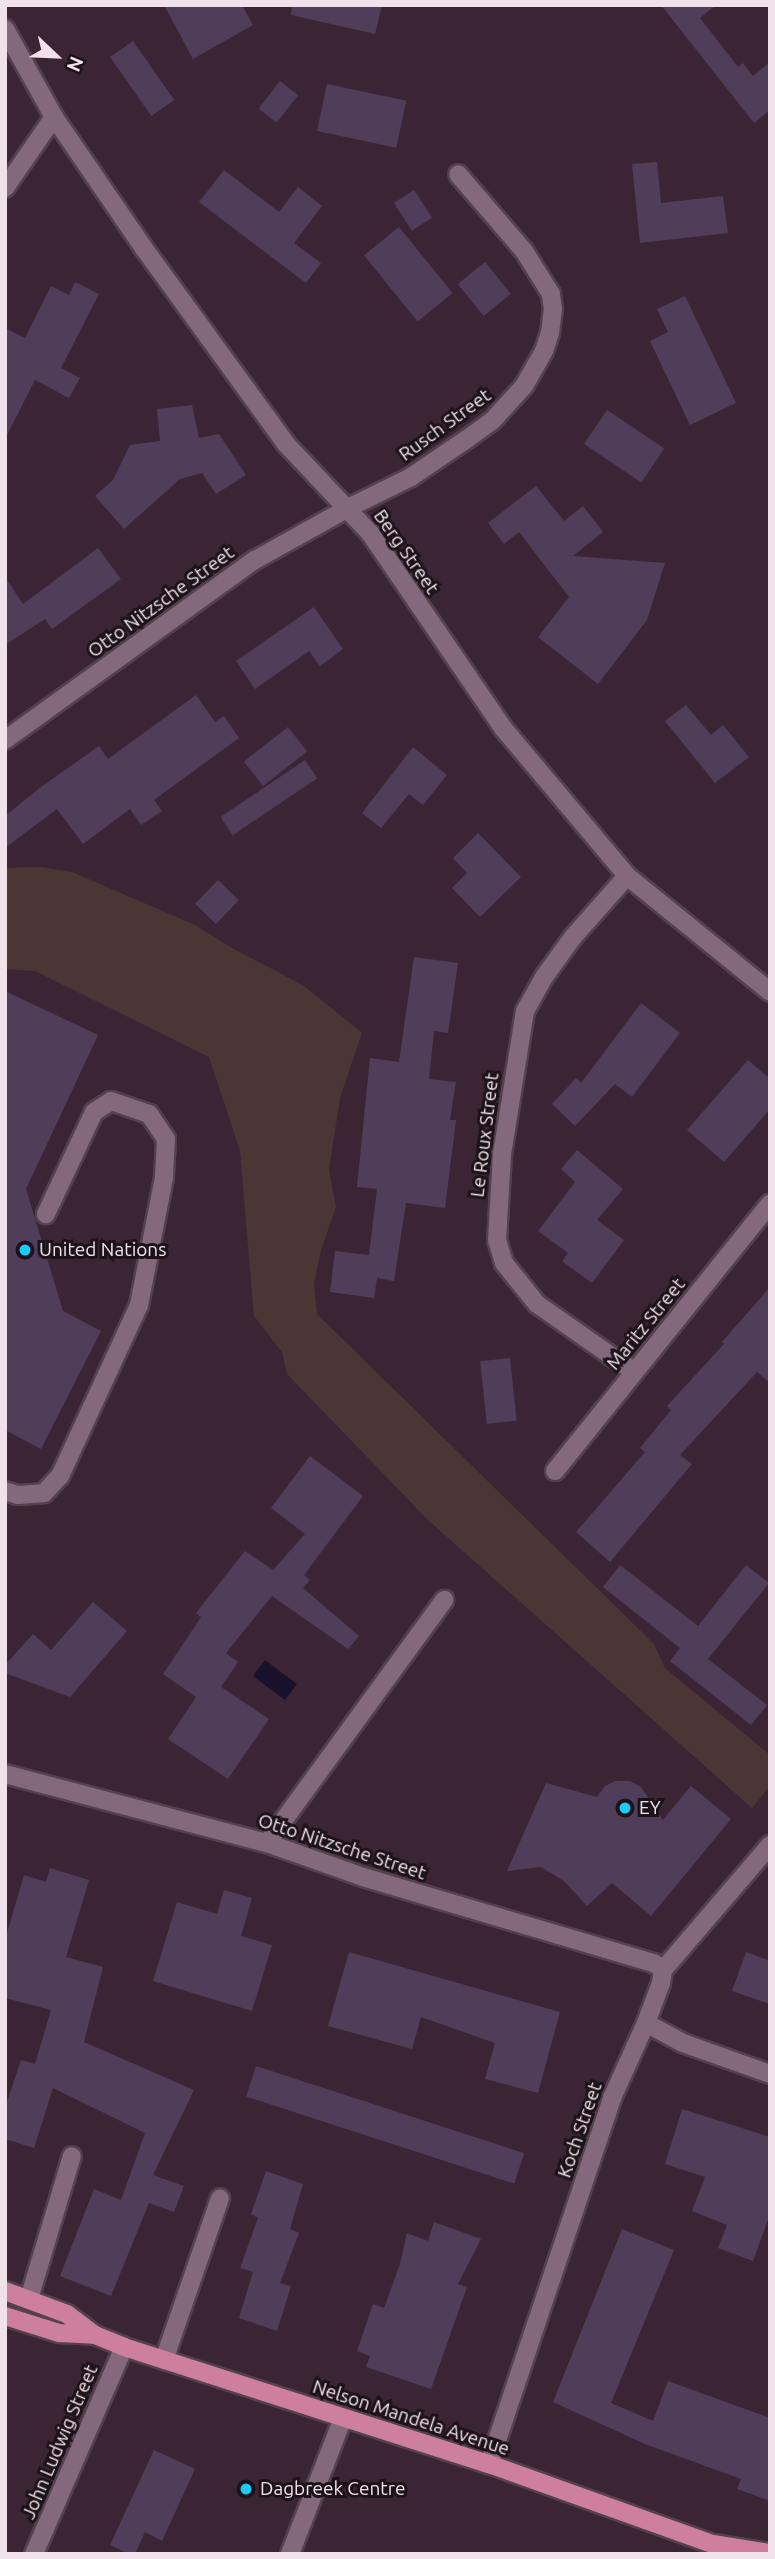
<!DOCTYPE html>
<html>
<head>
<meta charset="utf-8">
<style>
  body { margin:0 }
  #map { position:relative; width:775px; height:2559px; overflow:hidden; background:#3b2535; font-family:Ubuntu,sans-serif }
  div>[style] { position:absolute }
  .green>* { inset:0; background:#4b3635 }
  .water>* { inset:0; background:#17112b; transform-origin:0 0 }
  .building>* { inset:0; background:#503d59; transform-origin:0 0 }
  .roads { filter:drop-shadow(2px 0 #53414e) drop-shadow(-2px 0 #53414e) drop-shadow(0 2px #53414e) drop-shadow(0 -2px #53414e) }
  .minor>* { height:18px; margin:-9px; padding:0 9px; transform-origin:9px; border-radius:9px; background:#83697b }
  .major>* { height:18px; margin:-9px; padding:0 9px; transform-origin:9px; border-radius:9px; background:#cd7f9d }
  .dots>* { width:19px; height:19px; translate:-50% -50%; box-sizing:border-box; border:4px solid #1c1219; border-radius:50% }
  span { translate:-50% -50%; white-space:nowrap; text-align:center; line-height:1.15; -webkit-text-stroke:6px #1c1219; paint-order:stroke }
  .street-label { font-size:19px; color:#f0e1eb }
  .poi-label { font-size:19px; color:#f0e1eb }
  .left { translate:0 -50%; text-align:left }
  .frame { position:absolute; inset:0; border:7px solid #f0e1eb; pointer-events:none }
  .north { position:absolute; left:21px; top:21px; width:70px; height:70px; -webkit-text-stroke:5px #1c1219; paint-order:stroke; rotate:113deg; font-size:19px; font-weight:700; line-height:28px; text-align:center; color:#f0e1eb }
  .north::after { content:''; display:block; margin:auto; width:24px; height:32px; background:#f0e1eb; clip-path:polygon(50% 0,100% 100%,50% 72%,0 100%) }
</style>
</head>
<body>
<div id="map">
  <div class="green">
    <i style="clip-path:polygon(40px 867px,72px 872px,195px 925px,232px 948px,304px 986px,362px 1033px,340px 1098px,329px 1170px,336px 1207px,321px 1250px,314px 1284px,317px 1314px,654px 1644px,665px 1668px,770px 1755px,770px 1786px,752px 1808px,428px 1520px,287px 1374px,282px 1352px,254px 1316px,240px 1151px,209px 1057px,35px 971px,5px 969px,5px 868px)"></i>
  </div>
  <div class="water">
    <i style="left:265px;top:1660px;width:40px;height:20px;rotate:37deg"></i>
  </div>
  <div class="building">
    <i style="clip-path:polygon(164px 5px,242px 5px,253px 25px,193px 59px)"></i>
    <i style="clip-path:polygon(292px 5px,382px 5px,375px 34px,291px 15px)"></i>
    <i style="clip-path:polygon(661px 5px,716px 5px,700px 18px,738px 67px,743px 63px,753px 76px,770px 62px,770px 110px,754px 123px)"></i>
    <i style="left:133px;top:41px;width:72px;height:28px;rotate:55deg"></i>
    <i style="left:280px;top:81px;width:23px;height:35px;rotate:38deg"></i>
    <i style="left:327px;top:84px;width:81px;height:48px;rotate:12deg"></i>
    <i style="clip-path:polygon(657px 162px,661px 203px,723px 196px,728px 233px,640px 243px,632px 164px)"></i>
    <i style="clip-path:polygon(224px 170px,279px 212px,298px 187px,322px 206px,294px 243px,321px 263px,306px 283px,199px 202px)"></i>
    <i style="left:414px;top:190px;width:33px;height:24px;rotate:57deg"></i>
    <i style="left:399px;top:227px;width:85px;height:45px;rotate:51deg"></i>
    <i style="left:485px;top:262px;width:41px;height:35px;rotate:51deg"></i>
    <i style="clip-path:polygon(75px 282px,99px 294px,61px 368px,80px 378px,69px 398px,35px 380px,5px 439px,5px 328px,25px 338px,51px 286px,69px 295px)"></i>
    <i style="clip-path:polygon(685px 296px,736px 403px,690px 425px,650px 341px,668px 332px,657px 309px)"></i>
    <i style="clip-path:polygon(192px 405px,199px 438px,219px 434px,246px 475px,216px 494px,202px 473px,180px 479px,124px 529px,95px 496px,113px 480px,130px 445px,160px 441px,157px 409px)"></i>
    <i style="left:607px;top:410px;width:69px;height:41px;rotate:34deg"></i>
    <i style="clip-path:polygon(536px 486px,564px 521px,583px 506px,603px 532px,573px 556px,665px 563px,647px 620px,598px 684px,538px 637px,569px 597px,519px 532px,504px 544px,488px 523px)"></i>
    <i style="clip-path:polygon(98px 548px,121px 579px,52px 629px,45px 619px,5px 645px,5px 577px,23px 604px)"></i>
    <i style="clip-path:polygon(314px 607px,343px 649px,320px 666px,309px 651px,255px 689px,236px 661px)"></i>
    <i style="clip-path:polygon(196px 695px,215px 722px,224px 716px,239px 738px,154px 800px,162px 811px,141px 825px,130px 809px,83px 844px,57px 809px,5px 848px,5px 816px,41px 787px,99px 746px,108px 759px)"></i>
    <i style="clip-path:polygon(686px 705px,711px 735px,723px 725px,749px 757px,715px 783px,665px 721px)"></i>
    <i style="left:288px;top:727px;width:31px;height:56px;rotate:52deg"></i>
    <i style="clip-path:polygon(413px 747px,447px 775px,423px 805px,409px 794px,381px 828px,362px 813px)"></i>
    <i style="left:305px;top:760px;width:22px;height:102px;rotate:56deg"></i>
    <i style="clip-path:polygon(478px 833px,521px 877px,480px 917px,452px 888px,467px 873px,453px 858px)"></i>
    <i style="left:218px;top:880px;width:29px;height:33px;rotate:44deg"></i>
    <i style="clip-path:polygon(414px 957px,458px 963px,448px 1033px,434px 1031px,429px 1079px,456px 1082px,450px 1120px,456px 1120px,445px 1208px,406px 1203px,394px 1281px,377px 1278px,374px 1298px,330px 1292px,335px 1251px,369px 1255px,377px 1189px,357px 1187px,370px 1058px,399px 1062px)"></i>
    <i style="clip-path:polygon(5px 991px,98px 1035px,26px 1189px,63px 1311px,101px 1331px,41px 1449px,5px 1430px)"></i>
    <i style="clip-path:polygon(641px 1003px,680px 1033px,632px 1097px,615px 1084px,575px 1126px,552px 1104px,576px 1078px,581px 1083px)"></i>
    <i style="clip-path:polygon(748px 1060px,770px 1079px,770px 1109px,724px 1162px,687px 1130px)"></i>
    <i style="clip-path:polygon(577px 1150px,623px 1189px,597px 1220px,624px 1240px,592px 1283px,562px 1261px,568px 1253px,538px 1231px,575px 1182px,561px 1169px)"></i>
    <i style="clip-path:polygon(770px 1287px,770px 1383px,757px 1372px,680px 1455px,692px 1464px,610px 1562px,576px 1532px,645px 1452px,640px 1448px,671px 1410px,667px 1406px,724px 1344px,722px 1342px)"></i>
    <i style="left:510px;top:1358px;width:63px;height:30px;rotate:84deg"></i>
    <i style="clip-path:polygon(310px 1456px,363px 1496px,304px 1575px,310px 1580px,303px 1588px,359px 1636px,348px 1649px,272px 1596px,226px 1653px,238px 1662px,221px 1687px,269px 1719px,228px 1779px,168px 1739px,196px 1697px,163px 1674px,201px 1617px,196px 1613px,245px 1551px,273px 1570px,305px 1534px,271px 1508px)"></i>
    <i style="clip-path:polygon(620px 1565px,698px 1626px,746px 1565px,769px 1583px,708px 1659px,767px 1705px,751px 1725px,670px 1661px,680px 1648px,603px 1587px)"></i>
    <i style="clip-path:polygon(93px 1602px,127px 1631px,70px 1697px,5px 1673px,5px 1665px,33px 1634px,51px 1650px)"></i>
    <i style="clip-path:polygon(615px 1781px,630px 1781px,641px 1787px,663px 1820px,691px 1786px,731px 1819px,651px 1916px,612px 1883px,587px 1906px,564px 1881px,541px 1867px,507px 1871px,546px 1783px,597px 1797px,605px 1786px)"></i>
    <i style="clip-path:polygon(50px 1868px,89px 1880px,66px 1957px,103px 1967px,84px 2042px,194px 2090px,153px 2175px,184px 2186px,174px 2212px,149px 2203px,111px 2296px,60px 2276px,94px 2189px,121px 2200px,145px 2133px,53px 2088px,34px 2148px,5px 2139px,5px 2108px,21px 2060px,35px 2064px,51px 2010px,5px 1998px,5px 1940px,24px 1875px,46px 1882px)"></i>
    <i style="clip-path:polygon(224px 1890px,252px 1898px,241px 1936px,272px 1945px,252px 2011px,153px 1981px,177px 1902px,217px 1914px)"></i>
    <i style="clip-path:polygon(349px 1952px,560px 2012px,538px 2093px,485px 2079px,495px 2043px,421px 2017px,412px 2049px,328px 2026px)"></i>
    <i style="clip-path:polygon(746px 1952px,770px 1961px,770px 2004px,732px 1991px)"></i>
    <i style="left:256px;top:2066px;width:282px;height:32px;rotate:18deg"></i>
    <i style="clip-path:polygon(682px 2109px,770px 2137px,770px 2214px,753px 2261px,718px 2248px,727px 2225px,692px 2211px,705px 2177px,665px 2164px)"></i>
    <i style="clip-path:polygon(266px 2171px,303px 2184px,290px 2229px,299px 2233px,280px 2283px,291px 2286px,277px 2331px,239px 2318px,253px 2272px,240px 2268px,258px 2218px,251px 2214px)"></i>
    <i style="clip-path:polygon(434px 2222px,481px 2239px,458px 2284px,467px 2287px,431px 2389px,366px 2367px,370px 2356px,357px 2351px,373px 2304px,384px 2308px,400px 2264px,407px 2233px,428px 2241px)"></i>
    <i style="clip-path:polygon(622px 2229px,674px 2250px,611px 2403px,653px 2421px,668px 2381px,770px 2418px,770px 2501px,737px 2489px,741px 2479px,645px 2444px,553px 2402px)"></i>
    <i style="clip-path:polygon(154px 2450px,195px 2469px,162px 2541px,145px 2532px,135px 2554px,129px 2554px,110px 2545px)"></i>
  </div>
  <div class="roads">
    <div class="minor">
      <i style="left:5px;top:29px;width:101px;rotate:60.9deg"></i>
      <i style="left:54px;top:117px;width:158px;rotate:55.6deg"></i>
      <i style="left:143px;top:247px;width:243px;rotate:54deg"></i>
      <i style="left:286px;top:444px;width:122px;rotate:46.7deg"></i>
      <i style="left:370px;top:533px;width:236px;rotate:55.7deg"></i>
      <i style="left:503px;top:728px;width:193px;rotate:50deg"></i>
      <i style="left:627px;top:876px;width:184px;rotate:39deg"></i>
      <i style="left:5px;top:188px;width:86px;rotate:-55.4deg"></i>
      <i style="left:5px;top:740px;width:308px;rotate:-35.8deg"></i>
      <i style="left:255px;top:560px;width:107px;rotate:-29.2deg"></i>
      <i style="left:348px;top:508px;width:70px;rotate:-26.2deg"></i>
      <i style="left:411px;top:477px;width:68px;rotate:-34.2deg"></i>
      <i style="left:467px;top:439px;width:32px;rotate:-36deg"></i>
      <i style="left:493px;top:420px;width:46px;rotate:-47.6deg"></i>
      <i style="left:524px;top:386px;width:40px;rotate:-60.3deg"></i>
      <i style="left:544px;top:351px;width:19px;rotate:-72deg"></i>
      <i style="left:550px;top:333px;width:24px;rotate:-83deg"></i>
      <i style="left:553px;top:309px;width:15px;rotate:-98deg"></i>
      <i style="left:551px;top:294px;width:51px;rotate:-122.1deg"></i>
      <i style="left:524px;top:251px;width:101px;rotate:-130.6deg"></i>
      <i style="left:627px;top:876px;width:81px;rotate:131.5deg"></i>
      <i style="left:573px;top:937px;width:49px;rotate:125.9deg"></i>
      <i style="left:544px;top:977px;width:39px;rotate:119deg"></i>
      <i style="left:525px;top:1011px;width:145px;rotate:99.1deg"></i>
      <i style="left:502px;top:1154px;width:86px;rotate:93.3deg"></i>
      <i style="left:497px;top:1240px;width:24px;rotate:73deg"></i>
      <i style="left:504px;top:1263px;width:53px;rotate:51.2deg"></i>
      <i style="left:537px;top:1304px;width:118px;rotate:35deg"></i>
      <i style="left:555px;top:1471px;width:343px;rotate:-51.2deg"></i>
      <i style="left:5px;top:1491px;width:14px;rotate:17deg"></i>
      <i style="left:18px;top:1495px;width:26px;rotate:-4deg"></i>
      <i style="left:44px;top:1493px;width:23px;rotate:-47deg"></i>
      <i style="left:60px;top:1476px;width:188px;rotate:-65.2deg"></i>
      <i style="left:139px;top:1305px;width:130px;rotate:-78.9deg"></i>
      <i style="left:164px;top:1177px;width:38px;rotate:-87deg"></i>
      <i style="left:166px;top:1139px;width:30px;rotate:-124deg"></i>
      <i style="left:149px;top:1114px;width:40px;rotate:-161.1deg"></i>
      <i style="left:111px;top:1101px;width:20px;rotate:147deg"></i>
      <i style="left:94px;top:1112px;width:113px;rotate:115.2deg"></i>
      <i style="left:5px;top:1774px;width:271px;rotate:14.8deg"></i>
      <i style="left:267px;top:1843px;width:102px;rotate:19.5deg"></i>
      <i style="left:363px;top:1877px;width:303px;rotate:16.5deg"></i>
      <i style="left:654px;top:1963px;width:11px;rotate:38deg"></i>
      <i style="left:267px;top:1843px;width:301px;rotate:-53.9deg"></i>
      <i style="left:646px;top:2023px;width:42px;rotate:28.4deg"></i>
      <i style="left:683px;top:2043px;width:92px;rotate:19.6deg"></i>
      <i style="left:29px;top:2299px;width:149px;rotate:-73.3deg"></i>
      <i style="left:164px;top:2360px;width:171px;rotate:-70.9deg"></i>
      <i style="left:489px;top:2464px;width:386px;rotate:-71.4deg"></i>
      <i style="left:612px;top:2098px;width:82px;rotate:-65.6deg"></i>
      <i style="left:646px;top:2023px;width:43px;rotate:-69.4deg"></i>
      <i style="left:661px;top:1983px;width:13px;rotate:-81deg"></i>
      <i style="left:663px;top:1970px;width:165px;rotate:-49.4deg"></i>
      <i style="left:34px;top:2554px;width:226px;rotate:-66.5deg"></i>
      <i style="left:290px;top:2554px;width:146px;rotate:-68.7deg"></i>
    </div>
    <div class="major">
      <i style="left:5px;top:2291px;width:66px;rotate:20.4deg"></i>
      <i style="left:67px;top:2314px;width:35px;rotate:37deg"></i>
      <i style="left:95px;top:2335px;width:31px;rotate:22deg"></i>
      <i style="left:124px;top:2347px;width:383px;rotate:17.8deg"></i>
      <i style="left:489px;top:2464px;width:238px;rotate:19.7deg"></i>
      <i style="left:713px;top:2544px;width:58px;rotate:9deg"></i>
      <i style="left:5px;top:2316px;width:57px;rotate:17.5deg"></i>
      <i style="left:59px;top:2333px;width:36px;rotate:3deg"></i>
    </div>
  </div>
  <div class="dots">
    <i style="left:25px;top:1250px;background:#19cafc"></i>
    <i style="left:625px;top:1808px;background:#19cafc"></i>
    <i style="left:246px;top:2489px;background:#19cafc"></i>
  </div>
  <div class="street-label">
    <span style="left:445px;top:425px;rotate:-36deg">Rusch Street</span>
    <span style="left:406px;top:552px;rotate:55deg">Berg Street</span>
    <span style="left:161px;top:602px;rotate:-36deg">Otto Nitzsche Street</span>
    <span style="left:485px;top:1135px;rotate:-83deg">Le Roux Street</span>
    <span style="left:646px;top:1324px;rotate:-51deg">Maritz Street</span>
    <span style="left:342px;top:1847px;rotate:18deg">Otto Nitzsche Street</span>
    <span style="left:580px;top:2130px;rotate:-71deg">Koch Street</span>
    <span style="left:411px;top:2418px;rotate:18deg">Nelson Mandela Avenue</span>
    <span style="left:60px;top:2442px;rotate:-67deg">John Ludwig Street</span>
  </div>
  <div class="poi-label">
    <span class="left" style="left:39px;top:1250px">United Nations</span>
    <span class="left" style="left:639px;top:1808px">EY</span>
    <span class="left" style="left:260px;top:2489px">Dagbreek Centre</span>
  </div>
  <div class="frame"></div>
  <div class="north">N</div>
</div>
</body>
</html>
